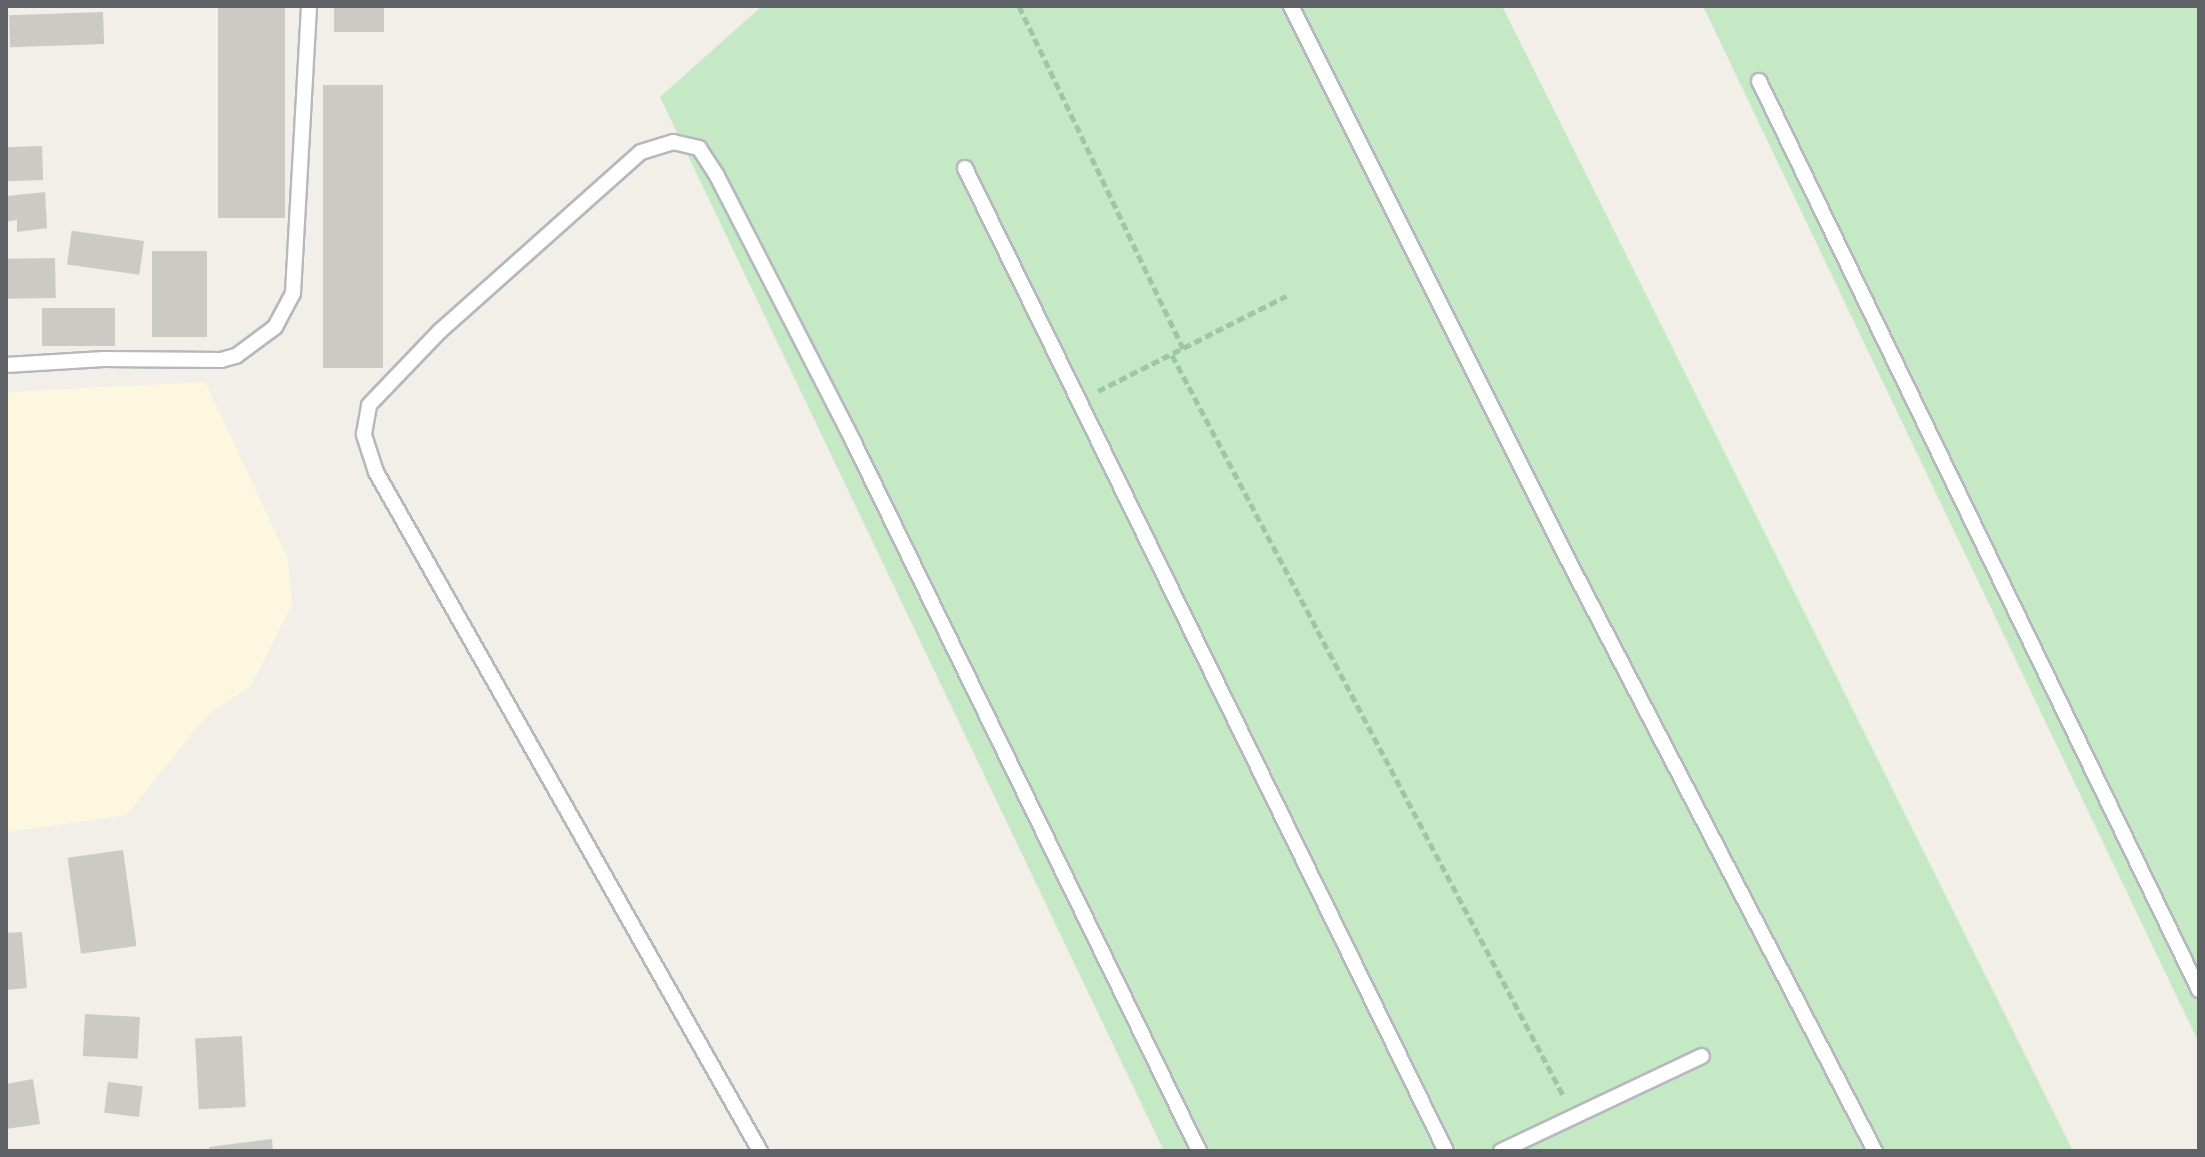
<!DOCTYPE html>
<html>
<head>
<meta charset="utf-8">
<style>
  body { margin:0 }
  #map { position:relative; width:2205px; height:1157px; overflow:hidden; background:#f1efe8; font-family:Inter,sans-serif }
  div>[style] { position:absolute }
  .commercial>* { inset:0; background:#fef7e0 }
  .green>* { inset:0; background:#c5e8c5 }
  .building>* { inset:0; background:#cccac5; transform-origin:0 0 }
  .path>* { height:5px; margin-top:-2.5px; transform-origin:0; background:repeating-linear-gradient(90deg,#9cc7a9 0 8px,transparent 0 12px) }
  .roads { filter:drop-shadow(2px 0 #b5b8bc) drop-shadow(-2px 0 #b5b8bc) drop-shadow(0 2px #b5b8bc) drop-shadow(0 -2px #b5b8bc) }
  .lane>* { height:14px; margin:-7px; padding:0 7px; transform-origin:7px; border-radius:7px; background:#fff }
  span { translate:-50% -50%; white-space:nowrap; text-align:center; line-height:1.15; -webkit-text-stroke:8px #fff; paint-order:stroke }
  .frame { position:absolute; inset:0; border:8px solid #5f6368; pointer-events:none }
</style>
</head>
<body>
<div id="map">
  <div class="commercial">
    <i style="clip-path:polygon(205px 382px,288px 559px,292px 605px,250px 687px,208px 714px,126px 815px,6px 832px,6px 392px)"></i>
  </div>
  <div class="green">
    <i style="clip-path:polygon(762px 6px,1502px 6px,2073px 1151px,1164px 1151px,660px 97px)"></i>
    <i style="clip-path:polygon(1703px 6px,2199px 6px,2199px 1043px)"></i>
  </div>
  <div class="building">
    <i style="left:218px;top:6px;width:67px;height:212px"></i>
    <i style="left:334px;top:6px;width:50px;height:26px"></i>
    <i style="left:103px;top:12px;width:32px;height:94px;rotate:88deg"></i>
    <i style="left:323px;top:85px;width:60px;height:283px"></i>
    <i style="left:42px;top:146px;width:34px;height:36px;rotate:88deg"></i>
    <i style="clip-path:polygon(45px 192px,47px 228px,17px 232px,17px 220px,6px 222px,6px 196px)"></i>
    <i style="left:144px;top:241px;width:34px;height:73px;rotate:98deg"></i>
    <i style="left:207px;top:251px;width:86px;height:55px;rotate:90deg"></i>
    <i style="left:55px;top:258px;width:40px;height:49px;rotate:89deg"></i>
    <i style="left:115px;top:308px;width:38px;height:73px;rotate:90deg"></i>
    <i style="left:123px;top:850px;width:97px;height:56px;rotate:82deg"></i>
    <i style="clip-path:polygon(22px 932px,27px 988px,6px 990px,6px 933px)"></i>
    <i style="left:85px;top:1014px;width:55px;height:42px;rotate:3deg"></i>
    <i style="left:242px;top:1036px;width:71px;height:47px;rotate:87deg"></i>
    <i style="clip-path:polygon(33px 1079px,40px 1124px,6px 1129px,6px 1084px)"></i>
    <i style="left:108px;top:1082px;width:35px;height:31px;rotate:7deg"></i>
    <i style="clip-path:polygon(272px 1139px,273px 1151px,210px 1151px,209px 1147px)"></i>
  </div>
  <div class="path">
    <i style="left:1019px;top:6px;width:380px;rotate:64.4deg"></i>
    <i style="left:1172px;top:355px;width:839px;rotate:62.15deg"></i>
    <i style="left:1098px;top:391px;width:211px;rotate:-26.8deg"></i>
  </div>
  <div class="roads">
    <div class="lane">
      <i style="left:1291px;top:6px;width:615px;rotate:63.43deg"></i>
      <i style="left:1566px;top:556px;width:670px;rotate:62.56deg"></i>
      <i style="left:1759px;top:81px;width:1010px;rotate:64.17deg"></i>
      <i style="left:965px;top:168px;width:1094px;rotate:63.93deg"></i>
      <i style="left:6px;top:365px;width:98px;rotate:-3.5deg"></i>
      <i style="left:104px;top:359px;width:117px;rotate:0.5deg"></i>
      <i style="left:221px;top:360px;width:16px;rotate:-15deg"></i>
      <i style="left:236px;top:356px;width:49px;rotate:-36.6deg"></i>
      <i style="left:275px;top:327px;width:38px;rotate:-62deg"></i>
      <i style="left:293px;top:293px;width:287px;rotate:-86.8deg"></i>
      <i style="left:760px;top:1151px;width:780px;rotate:-119.49deg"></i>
      <i style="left:376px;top:472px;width:40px;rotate:-108deg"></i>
      <i style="left:364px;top:434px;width:29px;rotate:-80deg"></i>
      <i style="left:369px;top:405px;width:103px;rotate:-46.2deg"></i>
      <i style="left:440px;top:331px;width:269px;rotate:-41.7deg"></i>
      <i style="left:641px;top:152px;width:34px;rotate:-17deg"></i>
      <i style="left:673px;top:142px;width:27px;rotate:13deg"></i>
      <i style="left:699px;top:148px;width:33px;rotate:57deg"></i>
      <i style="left:717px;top:176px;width:300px;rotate:62.8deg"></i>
      <i style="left:854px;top:443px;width:788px;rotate:64.02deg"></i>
      <i style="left:1501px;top:1151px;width:222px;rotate:-25.3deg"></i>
    </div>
  </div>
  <div class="frame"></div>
</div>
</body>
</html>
